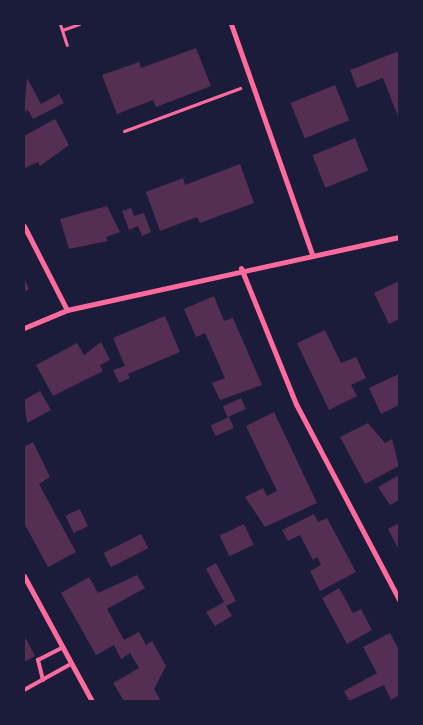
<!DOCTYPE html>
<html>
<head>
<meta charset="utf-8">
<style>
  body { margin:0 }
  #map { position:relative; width:423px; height:725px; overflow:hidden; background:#1b1b3a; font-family:Georgia,serif }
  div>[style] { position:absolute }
  .building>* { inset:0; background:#542f53; transform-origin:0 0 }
  .path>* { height:3px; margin:-1.5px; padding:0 1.5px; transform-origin:1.5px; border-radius:1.5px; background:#ff6b9d }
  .service>* { height:4px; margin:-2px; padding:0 2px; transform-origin:2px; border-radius:2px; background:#ff6b9d }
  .minor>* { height:5px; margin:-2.5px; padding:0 2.5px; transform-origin:2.5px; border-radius:2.5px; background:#ff6b9d }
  span { translate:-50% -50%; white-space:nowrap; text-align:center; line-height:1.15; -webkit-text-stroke:4px #1b1b3a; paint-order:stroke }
  .frame { position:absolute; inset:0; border:25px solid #1b1b3a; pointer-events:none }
</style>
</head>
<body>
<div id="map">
  <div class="building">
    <i style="clip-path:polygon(196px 48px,211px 86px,156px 107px,153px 100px,117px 114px,102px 75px,139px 62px,141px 68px)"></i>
    <i style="clip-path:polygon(399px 51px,399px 119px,383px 78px,357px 88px,350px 70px)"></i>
    <i style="clip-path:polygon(27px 78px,41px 104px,59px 94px,64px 103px,33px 119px,28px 110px,24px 113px)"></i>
    <i style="left:335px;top:85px;width:38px;height:48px;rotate:68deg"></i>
    <i style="clip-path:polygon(55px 119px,69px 145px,40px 166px,38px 162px,25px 168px,24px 136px)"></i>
    <i style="left:355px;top:138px;width:35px;height:46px;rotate:68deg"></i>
    <i style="clip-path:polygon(240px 164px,254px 203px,200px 223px,197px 217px,160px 231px,146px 192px,183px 178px,185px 185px)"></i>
    <i style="clip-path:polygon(107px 206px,120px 232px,106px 237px,108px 241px,69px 249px,60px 219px)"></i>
    <i style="clip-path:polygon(131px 208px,134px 216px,144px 213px,151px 232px,142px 236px,138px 226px,129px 230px,122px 211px)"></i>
    <i style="clip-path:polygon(24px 278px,29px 289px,24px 292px)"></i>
    <i style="clip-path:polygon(399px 281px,399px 319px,389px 324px,374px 293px)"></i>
    <i style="clip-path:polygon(214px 296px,224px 321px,233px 318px,262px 385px,220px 400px,212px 383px,225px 378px,205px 333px,196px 337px,184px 309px)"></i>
    <i style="clip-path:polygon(165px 316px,180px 352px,128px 374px,130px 378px,119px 383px,113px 370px,125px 366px,113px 338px)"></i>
    <i style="clip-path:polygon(325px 330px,341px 363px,356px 357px,366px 378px,351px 385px,357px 396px,329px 410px,297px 343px)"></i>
    <i style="clip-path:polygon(101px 342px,110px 360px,100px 365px,103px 371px,53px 396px,36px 365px,77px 343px,84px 355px)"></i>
    <i style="clip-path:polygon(399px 374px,399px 405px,381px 414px,369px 388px)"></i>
    <i style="clip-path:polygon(40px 391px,51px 410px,27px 423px,24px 400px)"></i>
    <i style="left:241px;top:398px;width:12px;height:20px;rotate:66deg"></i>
    <i style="clip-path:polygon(274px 412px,317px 503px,265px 527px,245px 497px,263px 488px,267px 496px,277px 491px,246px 426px)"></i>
    <i style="left:229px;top:417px;width:12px;height:20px;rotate:66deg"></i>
    <i style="clip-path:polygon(368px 423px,385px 443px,392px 439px,399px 466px,365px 484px,340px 437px)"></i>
    <i style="clip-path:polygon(33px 442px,50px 477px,39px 484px,76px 552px,48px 567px,24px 523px,24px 447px)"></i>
    <i style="clip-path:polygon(399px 475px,399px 500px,390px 505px,378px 487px)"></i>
    <i style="left:80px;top:509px;width:19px;height:16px;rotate:65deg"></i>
    <i style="clip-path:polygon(314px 514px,318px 522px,327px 518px,356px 572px,320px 591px,310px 571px,321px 565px,317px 557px,313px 560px,300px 535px,288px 541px,282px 530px)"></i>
    <i style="clip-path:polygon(399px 523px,399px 550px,388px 529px)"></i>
    <i style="left:244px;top:524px;width:23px;height:27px;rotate:65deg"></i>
    <i style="left:141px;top:534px;width:16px;height:42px;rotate:63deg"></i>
    <i style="clip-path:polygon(216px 563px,236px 601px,226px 606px,232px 616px,215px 626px,206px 612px,224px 602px,206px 569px)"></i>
    <i style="clip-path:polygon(137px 575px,145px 588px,107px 609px,124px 640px,139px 632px,146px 645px,152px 641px,166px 666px,154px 689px,161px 701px,124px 701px,113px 683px,139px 668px,130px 653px,121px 659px,114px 645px,96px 655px,61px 593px,89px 577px,98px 593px)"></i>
    <i style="clip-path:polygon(339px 588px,353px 613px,361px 609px,372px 630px,347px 644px,322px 598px)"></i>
    <i style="clip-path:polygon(390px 633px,399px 650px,399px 695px,391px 700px,384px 685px,349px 701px,344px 691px,377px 673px,363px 647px)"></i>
    <i style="clip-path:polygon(24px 635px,35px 656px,24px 662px)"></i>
  </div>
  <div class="path">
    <i style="left:60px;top:24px;width:22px;rotate:72deg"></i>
    <i style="left:62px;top:30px;width:18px;rotate:-19deg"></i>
    <i style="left:124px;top:131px;width:124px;rotate:-20.3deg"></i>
  </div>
  <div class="service">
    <i style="left:43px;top:680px;width:21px;rotate:-104deg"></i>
    <i style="left:38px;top:660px;width:27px;rotate:-27deg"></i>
    <i style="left:24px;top:690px;width:54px;rotate:-29deg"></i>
  </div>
  <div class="minor">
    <i style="left:231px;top:24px;width:244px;rotate:70.6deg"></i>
    <i style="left:24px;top:226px;width:94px;rotate:62.9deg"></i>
    <i style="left:241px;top:268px;width:147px;rotate:68deg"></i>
    <i style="left:296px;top:404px;width:221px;rotate:62.2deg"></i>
    <i style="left:24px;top:328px;width:47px;rotate:-22.7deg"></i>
    <i style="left:67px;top:310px;width:340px;rotate:-12.4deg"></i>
    <i style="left:24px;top:576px;width:142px;rotate:61.5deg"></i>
  </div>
  <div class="frame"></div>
</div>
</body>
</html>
